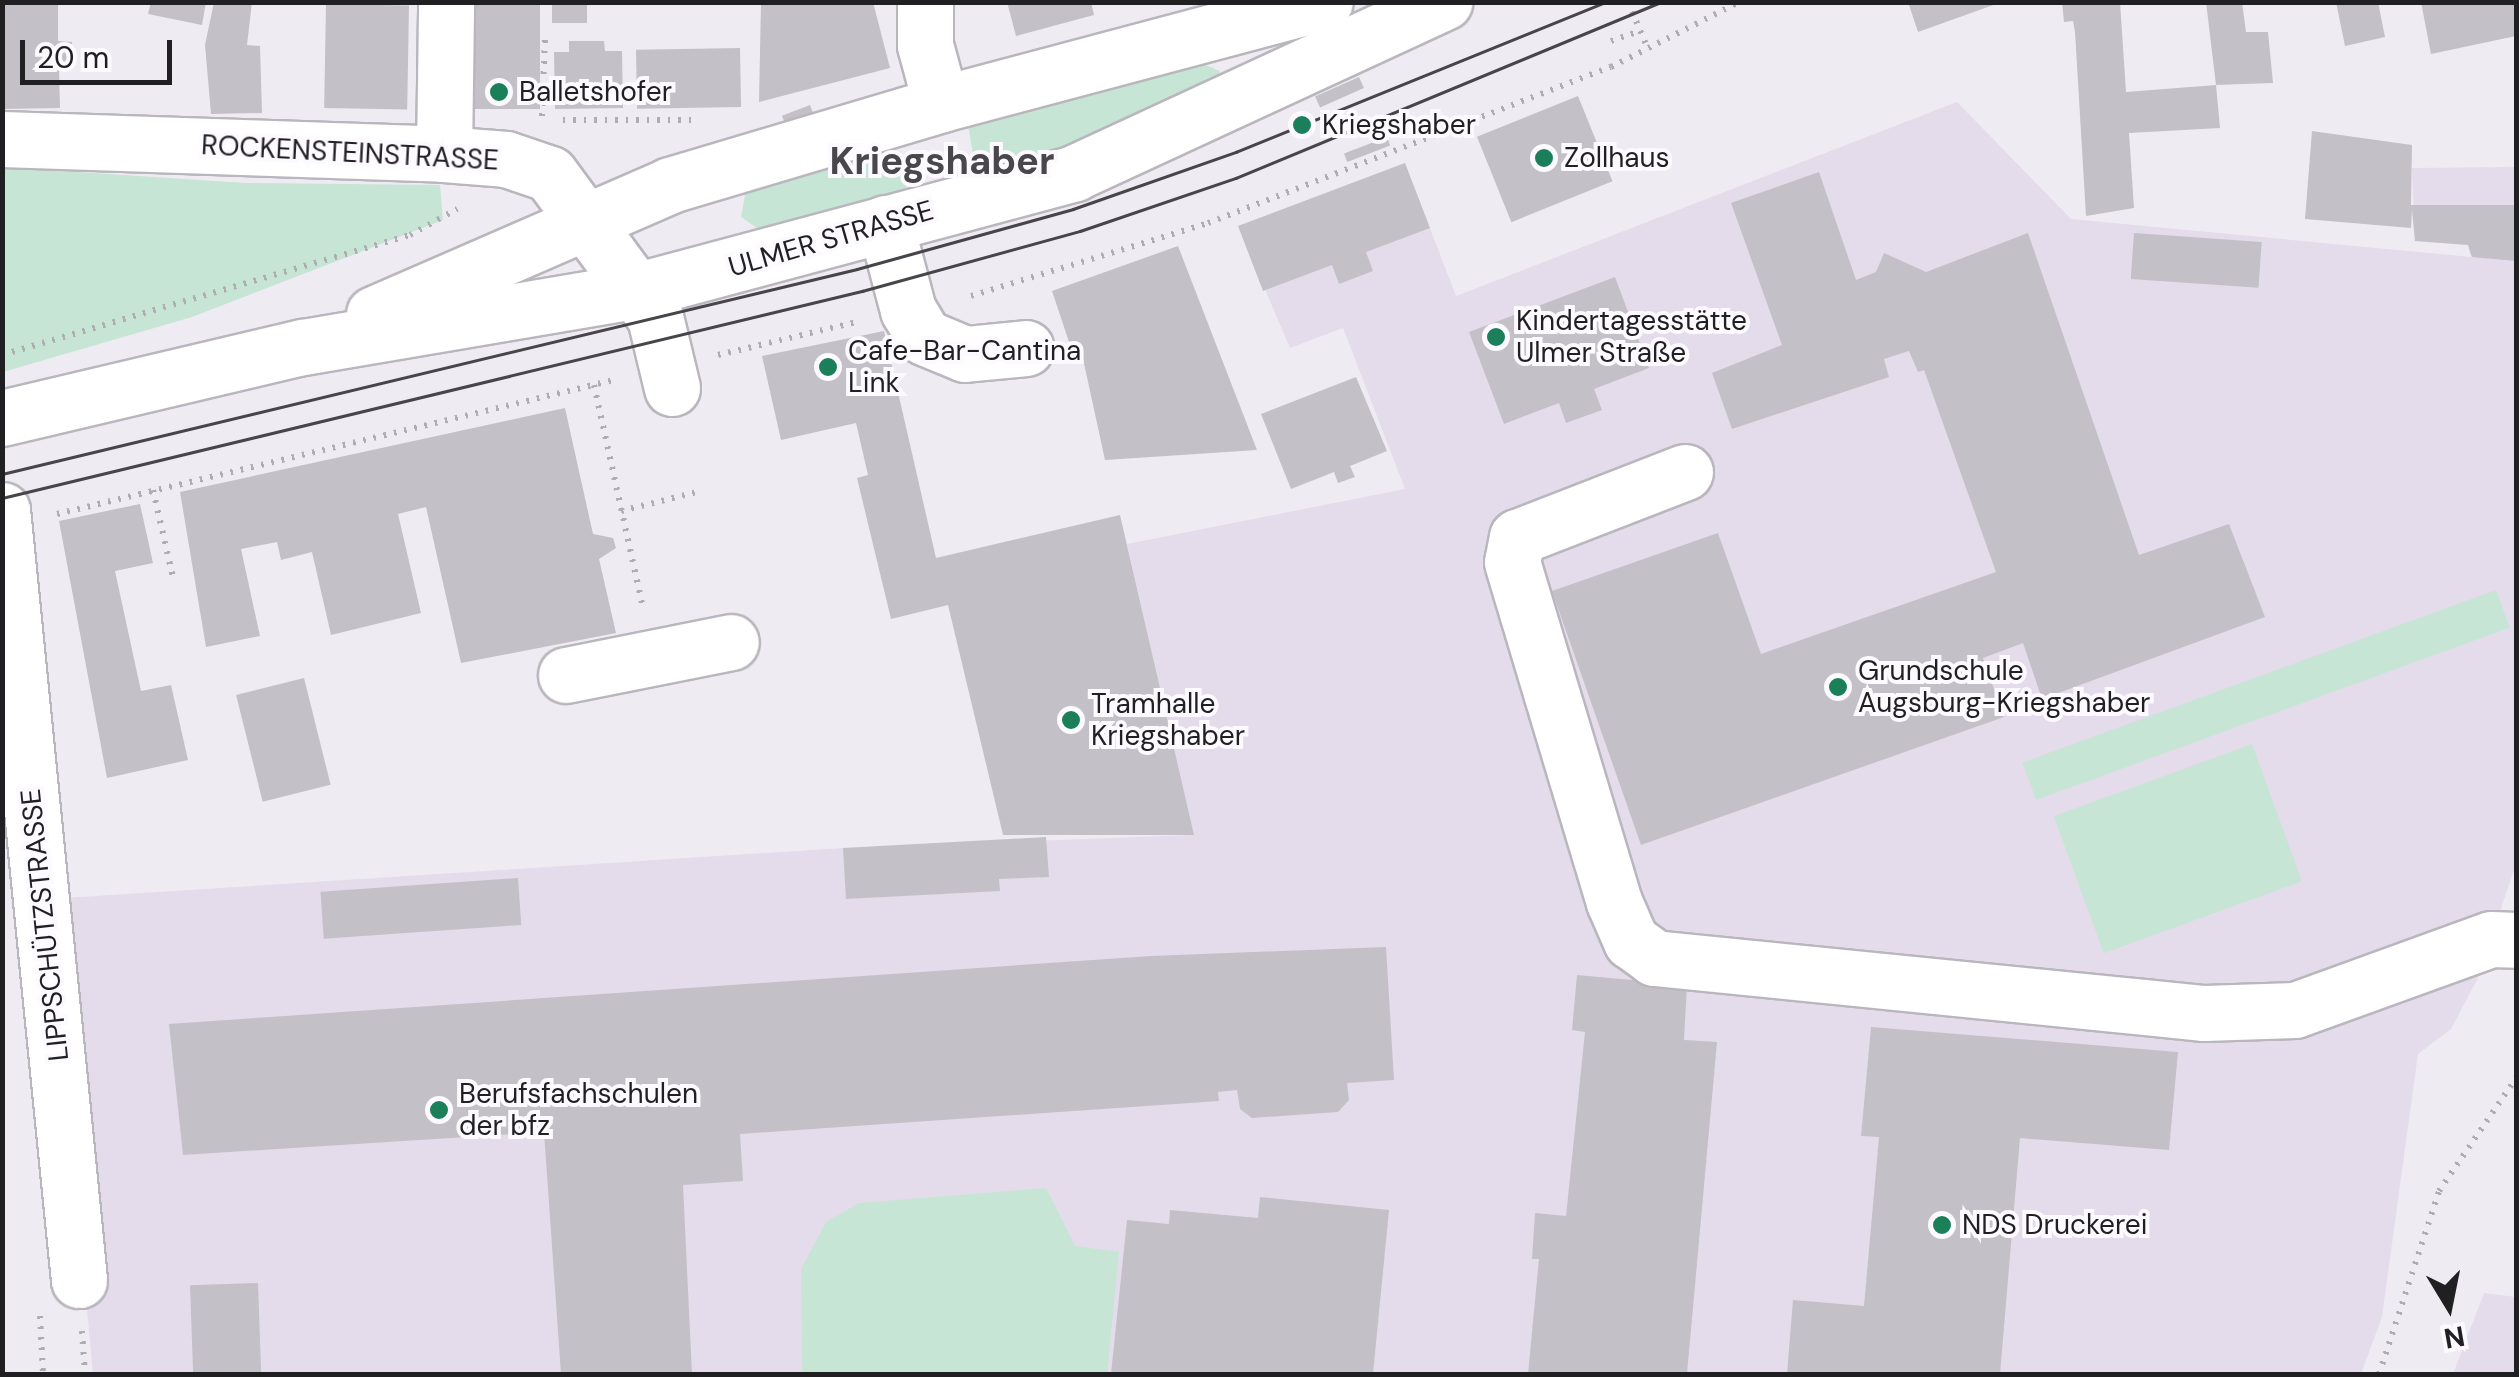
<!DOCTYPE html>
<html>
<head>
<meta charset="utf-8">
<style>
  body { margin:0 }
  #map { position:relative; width:2519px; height:1377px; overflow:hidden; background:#efebf3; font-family:"DM Sans",sans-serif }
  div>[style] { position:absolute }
  .built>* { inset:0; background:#e4dcea }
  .green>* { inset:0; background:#c6e5d5; transform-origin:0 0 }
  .building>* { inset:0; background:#c4c0c7; transform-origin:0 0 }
  .path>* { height:6px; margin-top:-3px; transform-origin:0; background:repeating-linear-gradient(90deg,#afacb3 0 2.5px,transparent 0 10.5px) }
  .roads { filter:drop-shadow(2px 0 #bab6be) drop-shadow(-2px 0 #bab6be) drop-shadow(0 2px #bab6be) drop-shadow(0 -2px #bab6be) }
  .minor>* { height:55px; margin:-27.5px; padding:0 27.5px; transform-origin:27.5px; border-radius:27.5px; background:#fff }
  .tram>* { height:2.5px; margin:-1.25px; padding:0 1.25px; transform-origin:1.25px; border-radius:1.25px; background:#474549 }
  .dots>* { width:28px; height:28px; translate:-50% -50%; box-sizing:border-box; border:5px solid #fcf9ff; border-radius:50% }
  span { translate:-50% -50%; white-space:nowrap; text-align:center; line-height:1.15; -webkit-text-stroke:8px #fcf9ff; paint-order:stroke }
  .poi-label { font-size:28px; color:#201f22 }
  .left { translate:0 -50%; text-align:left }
  .street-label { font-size:28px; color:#201f22 }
  .district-label { font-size:38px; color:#49464c; font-weight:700 }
  .frame { position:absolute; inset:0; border:5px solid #201f22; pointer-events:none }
  .north { position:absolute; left:2399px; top:1257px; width:100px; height:100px; -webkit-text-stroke:8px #fcf9ff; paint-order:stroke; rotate:170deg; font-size:28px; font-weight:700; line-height:40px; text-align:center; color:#201f22 }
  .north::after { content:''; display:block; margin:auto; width:35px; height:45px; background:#201f22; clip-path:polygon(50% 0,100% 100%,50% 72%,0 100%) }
  .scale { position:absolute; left:20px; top:40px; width:152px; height:45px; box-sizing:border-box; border:5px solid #201f22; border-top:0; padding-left:12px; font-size:30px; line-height:35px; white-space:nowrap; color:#201f22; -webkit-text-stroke:8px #fcf9ff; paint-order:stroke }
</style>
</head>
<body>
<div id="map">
  <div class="built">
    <i style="clip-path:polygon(1957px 102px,2071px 219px,2471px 257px,2468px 245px,2415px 241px,2412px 168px,2516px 167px,2516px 864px,2477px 980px,2451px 1029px,2418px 1054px,2382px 1317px,2361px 1374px,93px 1374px,49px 899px,843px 848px,1193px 835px,1127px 544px,1405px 489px,1343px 328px,1290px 348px,1238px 226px,1405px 163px,1456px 296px)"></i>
    <i style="clip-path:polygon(2484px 1293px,2516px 1297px,2516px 1374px,2453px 1374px)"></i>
  </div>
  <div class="green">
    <i style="clip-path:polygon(1198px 62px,1220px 71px,1210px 101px,981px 176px,975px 166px,968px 125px)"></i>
    <i style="clip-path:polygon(875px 149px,905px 167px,907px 192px,767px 235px,741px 217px,746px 190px)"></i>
    <i style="clip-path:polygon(2px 167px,245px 183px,440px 185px,443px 220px,192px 317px,3px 372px)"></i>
    <i style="left:2496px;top:590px;width:40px;height:504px;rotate:70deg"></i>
    <i style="left:2252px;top:744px;width:146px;height:211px;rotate:70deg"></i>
    <i style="clip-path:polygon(1046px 1188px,1075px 1246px,1119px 1252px,1107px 1374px,802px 1374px,801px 1269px,826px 1222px,859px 1203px)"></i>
  </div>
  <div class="building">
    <i style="clip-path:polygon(2px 2px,58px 2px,58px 41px,72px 42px,73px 67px,59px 68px,60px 108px,2px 109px)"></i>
    <i style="clip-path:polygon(151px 2px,206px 2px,202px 25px,148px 14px)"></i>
    <i style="clip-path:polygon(214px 2px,252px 2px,247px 45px,260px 46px,262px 113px,211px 114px,205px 45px)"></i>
    <i style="left:470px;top:2px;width:70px;height:107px"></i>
    <i style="left:552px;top:2px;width:35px;height:21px"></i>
    <i style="clip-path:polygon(761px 2px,873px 2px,890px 68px,759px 102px)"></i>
    <i style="clip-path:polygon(1007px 2px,1091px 2px,1094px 15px,1016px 36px)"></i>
    <i style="clip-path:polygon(1908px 2px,1999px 2px,1999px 3px,1918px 32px)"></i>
    <i style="clip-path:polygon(2062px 2px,2120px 2px,2126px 92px,2216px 85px,2220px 128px,2129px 133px,2134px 208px,2086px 216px,2075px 32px,2073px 21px,2064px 22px)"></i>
    <i style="clip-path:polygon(2206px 2px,2242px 2px,2246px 32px,2268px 32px,2273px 83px,2216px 85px)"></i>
    <i style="clip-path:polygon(2336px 2px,2378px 2px,2385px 37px,2345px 46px)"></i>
    <i style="clip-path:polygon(2421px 2px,2516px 2px,2516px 36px,2431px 54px)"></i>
    <i style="left:326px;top:4px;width:83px;height:104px;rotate:1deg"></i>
    <i style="clip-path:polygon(569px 41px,604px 41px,605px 51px,622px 51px,623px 108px,555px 109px,554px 52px,569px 52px)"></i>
    <i style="left:740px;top:48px;width:59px;height:104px;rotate:89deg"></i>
    <i style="left:1359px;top:77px;width:12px;height:48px;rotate:66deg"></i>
    <i style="left:1578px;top:96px;width:92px;height:109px;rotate:68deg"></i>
    <i style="left:810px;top:105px;width:9px;height:30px;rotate:69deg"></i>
    <i style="clip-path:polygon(2312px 131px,2412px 145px,2411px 205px,2516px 205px,2516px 261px,2472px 257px,2468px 245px,2415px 241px,2412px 210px,2411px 228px,2305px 219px)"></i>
    <i style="left:1387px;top:137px;width:9px;height:46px;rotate:69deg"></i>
    <i style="clip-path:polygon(1405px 163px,1430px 228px,1366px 252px,1373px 271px,1339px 284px,1332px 265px,1263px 291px,1238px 226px)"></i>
    <i style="clip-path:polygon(1819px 172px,1856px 280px,1876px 272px,1884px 253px,1926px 272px,2028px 233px,2139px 555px,2229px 524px,2265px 617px,2042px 699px,2023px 643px,1983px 658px,2004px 717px,1641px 845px,1552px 591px,1718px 533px,1761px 654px,1996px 572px,1924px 370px,1918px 372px,1909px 351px,1884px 359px,1889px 377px,1732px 429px,1712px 373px,1782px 345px,1731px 203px)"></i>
    <i style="left:2134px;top:233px;width:128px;height:46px;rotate:4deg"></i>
    <i style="clip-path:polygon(1178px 246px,1257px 450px,1105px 460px,1080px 345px,1071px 348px,1052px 291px)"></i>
    <i style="clip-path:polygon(1615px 277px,1649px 368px,1594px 389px,1602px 410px,1566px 423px,1559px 403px,1504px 424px,1469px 332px)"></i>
    <i style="clip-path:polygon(884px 331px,936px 558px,1120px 515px,1194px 835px,1003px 835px,948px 605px,891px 619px,857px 478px,868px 475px,856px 423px,781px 440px,762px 356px)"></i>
    <i style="clip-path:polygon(1356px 377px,1387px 451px,1350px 466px,1355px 477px,1338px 483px,1334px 472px,1291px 489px,1261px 414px)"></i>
    <i style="clip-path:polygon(565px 408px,593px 534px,613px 538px,616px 548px,599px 559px,616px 633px,461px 663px,426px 507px,398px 514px,421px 613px,331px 635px,312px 552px,281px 560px,277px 542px,241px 549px,260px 636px,206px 647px,180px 492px)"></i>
    <i style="clip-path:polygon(140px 504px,153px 563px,115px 571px,141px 691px,171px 685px,188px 760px,107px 778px,59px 521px)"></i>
    <i style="left:304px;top:678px;width:110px;height:70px;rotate:76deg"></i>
    <i style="clip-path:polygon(1046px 837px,1049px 877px,999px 879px,1000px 891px,846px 899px,843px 848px)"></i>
    <i style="left:518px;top:878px;width:47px;height:198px;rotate:86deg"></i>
    <i style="clip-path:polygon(1386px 947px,1394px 1080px,1347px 1083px,1349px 1100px,1338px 1112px,1252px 1118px,1240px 1109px,1237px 1090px,1218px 1092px,1219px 1101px,740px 1134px,743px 1181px,683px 1185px,692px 1374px,561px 1374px,544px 1132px,183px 1155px,169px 1024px,1151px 956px)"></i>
    <i style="clip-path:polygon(1577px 975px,1687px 985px,1684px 1040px,1717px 1042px,1687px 1374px,1528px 1374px,1539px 1259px,1532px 1259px,1535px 1213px,1566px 1216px,1585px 1032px,1572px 1030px)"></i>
    <i style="clip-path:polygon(1871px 1027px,2178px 1052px,2169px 1150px,2020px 1138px,2000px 1374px,1787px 1374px,1793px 1300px,1864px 1306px,1879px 1137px,1861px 1136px)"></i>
    <i style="clip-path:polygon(1260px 1197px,1389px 1210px,1373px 1374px,1111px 1374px,1127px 1220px,1169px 1224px,1170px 1210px,1258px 1218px)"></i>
    <i style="left:258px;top:1283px;width:91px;height:68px;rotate:88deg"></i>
  </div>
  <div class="path">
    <i style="left:1628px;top:2px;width:51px;rotate:66.9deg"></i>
    <i style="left:1611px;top:41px;width:31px;rotate:-19deg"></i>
    <i style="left:542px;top:116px;width:78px;rotate:-87.8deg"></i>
    <i style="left:563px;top:120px;width:128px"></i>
    <i style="left:971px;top:296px;width:248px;rotate:-17.1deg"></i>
    <i style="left:1208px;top:223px;width:432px;rotate:-21.2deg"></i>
    <i style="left:1611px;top:67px;width:144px;rotate:-26.9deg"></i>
    <i style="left:2px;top:355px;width:425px;rotate:-16.4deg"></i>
    <i style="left:410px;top:235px;width:54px;rotate:-29deg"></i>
    <i style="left:718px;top:355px;width:143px;rotate:-13.4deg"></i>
    <i style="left:594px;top:385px;width:227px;rotate:77.6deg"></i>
    <i style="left:153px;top:490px;width:89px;rotate:77.1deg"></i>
    <i style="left:621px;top:511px;width:78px;rotate:-14deg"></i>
    <i style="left:57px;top:514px;width:577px;rotate:-13.53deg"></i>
    <i style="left:40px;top:1316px;width:58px;rotate:87deg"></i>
    <i style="left:82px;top:1331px;width:43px;rotate:86deg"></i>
    <i style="left:2379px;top:1374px;width:193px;rotate:-71.8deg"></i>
    <i style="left:2439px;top:1191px;width:137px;rotate:-55.7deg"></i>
  </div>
  <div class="roads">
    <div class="minor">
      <i style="left:925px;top:2px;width:43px;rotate:90deg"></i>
      <i style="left:925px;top:45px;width:61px;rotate:74.8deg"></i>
      <i style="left:2px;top:139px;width:442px;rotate:1.9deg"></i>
      <i style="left:444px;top:154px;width:62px;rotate:4.6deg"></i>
      <i style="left:506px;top:159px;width:46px;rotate:18.8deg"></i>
      <i style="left:550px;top:174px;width:177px;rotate:53.7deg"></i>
      <i style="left:655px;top:317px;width:73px;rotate:76.5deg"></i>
      <i style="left:444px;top:154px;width:152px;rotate:-89.2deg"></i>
      <i style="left:885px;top:223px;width:90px;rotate:75.2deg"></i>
      <i style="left:908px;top:310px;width:31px;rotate:59deg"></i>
      <i style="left:924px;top:337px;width:44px;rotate:22.5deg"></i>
      <i style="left:965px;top:354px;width:61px;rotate:-5.6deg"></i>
      <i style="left:374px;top:314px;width:323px;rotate:-23.5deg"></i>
      <i style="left:670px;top:185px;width:283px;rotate:-16.6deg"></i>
      <i style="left:941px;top:104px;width:397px;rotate:-14.9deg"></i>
      <i style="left:2px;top:418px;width:309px;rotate:-13.3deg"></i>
      <i style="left:303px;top:347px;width:337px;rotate:-9.6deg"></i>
      <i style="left:635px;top:291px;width:455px;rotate:-15deg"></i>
      <i style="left:1074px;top:173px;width:408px;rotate:-24.8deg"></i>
      <i style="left:1685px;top:472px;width:180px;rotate:158.8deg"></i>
      <i style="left:1517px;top:537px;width:25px;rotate:101deg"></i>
      <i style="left:1512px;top:562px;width:355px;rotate:73.3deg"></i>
      <i style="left:1614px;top:902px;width:43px;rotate:66.4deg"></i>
      <i style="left:1631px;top:941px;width:29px;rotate:36deg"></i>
      <i style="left:1654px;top:958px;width:553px;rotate:5.71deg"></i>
      <i style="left:2204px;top:1013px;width:91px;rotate:-1.9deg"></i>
      <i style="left:2295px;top:1010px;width:208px;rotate:-19.9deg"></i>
      <i style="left:2491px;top:939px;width:25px;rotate:2deg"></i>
      <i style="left:2px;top:510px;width:774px;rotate:84.29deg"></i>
      <i style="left:566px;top:675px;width:168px;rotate:-11.3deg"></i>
    </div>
  </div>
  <div class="tram">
    <i style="left:2px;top:474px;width:879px;rotate:-13.48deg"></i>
    <i style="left:857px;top:269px;width:224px;rotate:-15.5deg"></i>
    <i style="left:1073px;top:209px;width:173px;rotate:-19.3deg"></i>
    <i style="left:1236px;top:152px;width:398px;rotate:-22.1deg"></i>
    <i style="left:2px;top:498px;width:885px;rotate:-13.53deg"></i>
    <i style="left:862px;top:291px;width:226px;rotate:-15.4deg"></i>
    <i style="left:1080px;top:231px;width:165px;rotate:-18.8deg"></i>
    <i style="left:1236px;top:178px;width:460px;rotate:-22.5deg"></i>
  </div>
  <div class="dots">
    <i style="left:499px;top:92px;background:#1b805a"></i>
    <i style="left:1302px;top:125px;background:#1b805a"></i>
    <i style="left:1544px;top:158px;background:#1b805a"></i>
    <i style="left:1496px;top:337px;background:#1b805a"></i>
    <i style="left:828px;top:367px;background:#1b805a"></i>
    <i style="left:1838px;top:687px;background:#1b805a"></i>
    <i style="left:1071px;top:720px;background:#1b805a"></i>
    <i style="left:439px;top:1110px;background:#1b805a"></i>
    <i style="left:1942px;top:1225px;background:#1b805a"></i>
  </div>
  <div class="poi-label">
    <span class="left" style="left:519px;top:92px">Balletshofer</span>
    <span class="left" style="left:1322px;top:125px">Kriegshaber</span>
    <span class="left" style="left:1564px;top:158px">Zollhaus</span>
    <span class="left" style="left:1516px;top:337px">Kindertagesstätte<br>Ulmer Straße</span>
    <span class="left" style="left:848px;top:367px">Cafe-Bar-Cantina<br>Link</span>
    <span class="left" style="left:1858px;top:687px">Grundschule<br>Augsburg-Kriegshaber</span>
    <span class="left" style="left:1091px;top:720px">Tramhalle<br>Kriegshaber</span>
    <span class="left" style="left:459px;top:1110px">Berufsfachschulen<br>der bfz</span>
    <span class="left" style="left:1962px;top:1225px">NDS Druckerei</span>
  </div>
  <div class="street-label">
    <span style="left:350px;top:153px;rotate:3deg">ROCKENSTEINSTRASSE</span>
    <span style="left:831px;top:239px;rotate:-16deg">ULMER STRASSE</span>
    <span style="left:45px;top:925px;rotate:-96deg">LIPPSCHÜTZSTRASSE</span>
  </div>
  <div class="district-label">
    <span style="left:942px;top:162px">Kriegshaber</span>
  </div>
  <div class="frame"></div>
  <div class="north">N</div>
  <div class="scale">20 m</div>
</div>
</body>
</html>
